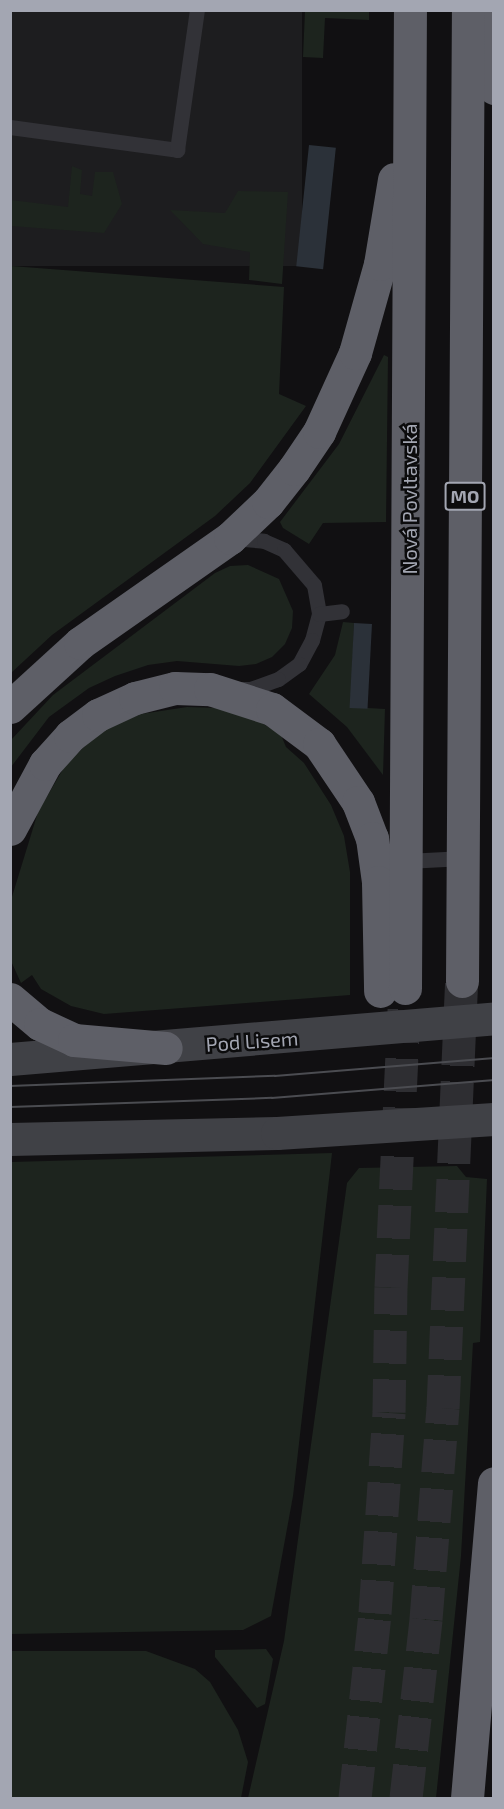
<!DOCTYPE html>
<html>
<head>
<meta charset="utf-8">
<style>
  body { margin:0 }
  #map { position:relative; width:504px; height:1809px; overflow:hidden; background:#111012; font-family:"Exo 2",sans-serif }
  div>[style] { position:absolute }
  .built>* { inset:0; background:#1d1d1f; transform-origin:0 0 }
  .green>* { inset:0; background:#1d241e }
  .water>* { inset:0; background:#2b3139; transform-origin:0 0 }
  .highway-tunnel>* { height:33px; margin-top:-16.5px; transform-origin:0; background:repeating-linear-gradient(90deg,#2e2e32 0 33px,transparent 0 49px) }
  .lane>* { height:15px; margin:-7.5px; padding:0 7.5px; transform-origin:7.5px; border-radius:7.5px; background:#323237 }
  .secondary>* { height:33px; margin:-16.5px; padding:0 16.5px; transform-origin:16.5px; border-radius:16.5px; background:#404146 }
  .highway>* { height:33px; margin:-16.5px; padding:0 16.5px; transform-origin:16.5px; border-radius:16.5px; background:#5e5f67 }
  .tram>* { height:1.5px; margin:-0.75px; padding:0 0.75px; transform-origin:0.75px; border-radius:0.75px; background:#4b4c51 }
  span { translate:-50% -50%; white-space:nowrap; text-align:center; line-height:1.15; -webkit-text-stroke:5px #0c0c0d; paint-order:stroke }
  .shield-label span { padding:2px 4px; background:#0c0c0d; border:2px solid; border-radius:4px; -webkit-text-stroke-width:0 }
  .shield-label { font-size:18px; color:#a3a6b2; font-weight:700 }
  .street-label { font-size:20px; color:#a3a6b2 }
  .frame { position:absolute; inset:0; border:12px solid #a3a6b2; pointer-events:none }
</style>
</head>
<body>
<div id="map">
  <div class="built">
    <i style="left:10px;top:11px;width:292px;height:255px"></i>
  </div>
  <div class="green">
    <i style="clip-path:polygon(305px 11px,369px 11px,369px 20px,325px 18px,323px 58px,303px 57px)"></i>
    <i style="clip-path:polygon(72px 166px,82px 170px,80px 194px,92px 196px,95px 172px,113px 172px,122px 204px,104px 233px,11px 226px,11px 200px,68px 207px)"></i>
    <i style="clip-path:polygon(238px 191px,288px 192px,282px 284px,249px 280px,250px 252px,203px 244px,170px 210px,225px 213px)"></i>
    <i style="clip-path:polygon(11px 266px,284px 287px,279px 394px,306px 406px,250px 483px,215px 516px,52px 635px,11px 673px)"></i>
    <i style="clip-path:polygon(384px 355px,388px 357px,386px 522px,323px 523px,309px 544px,283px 528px,280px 522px,339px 444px)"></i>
    <i style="clip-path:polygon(248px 565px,279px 579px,293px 611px,292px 628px,285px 644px,272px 657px,256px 664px,239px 666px,177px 661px,148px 665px,115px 676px,89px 688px,49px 717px,11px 767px,11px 740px,53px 695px,215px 573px,230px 566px)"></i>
    <i style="clip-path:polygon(343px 622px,354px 623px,351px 707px,385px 709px,383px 775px,347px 727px,309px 694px,335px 655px)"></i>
    <i style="clip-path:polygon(187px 707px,220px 708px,256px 719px,281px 735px,286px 747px,304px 763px,331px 805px,344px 836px,350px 872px,350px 995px,104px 1014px,71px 1006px,41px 989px,32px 975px,21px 983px,11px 961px,11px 900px,38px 812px,66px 764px,101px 731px,141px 714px)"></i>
    <i style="clip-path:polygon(332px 1153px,293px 1496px,271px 1616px,243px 1630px,11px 1634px,11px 1162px)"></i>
    <i style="clip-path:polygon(457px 1166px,466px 1177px,487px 1179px,480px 1342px,473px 1343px,461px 1556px,436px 1798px,248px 1798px,284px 1641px,347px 1183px,359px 1168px)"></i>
    <i style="clip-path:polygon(266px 1649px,273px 1659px,265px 1704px,257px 1708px,215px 1657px,215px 1650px)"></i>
    <i style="clip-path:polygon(11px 1651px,146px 1651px,195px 1669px,210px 1682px,238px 1730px,248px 1762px,241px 1798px,11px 1798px)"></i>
  </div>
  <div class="water">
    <i style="left:309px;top:145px;width:27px;height:122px;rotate:6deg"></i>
    <i style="left:354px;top:623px;width:18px;height:85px;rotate:3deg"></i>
  </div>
  <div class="highway-tunnel">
    <i style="left:355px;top:1798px;width:186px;rotate:-83.8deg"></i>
    <i style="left:375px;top:1613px;width:201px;rotate:-86deg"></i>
    <i style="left:389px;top:1412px;width:125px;rotate:-89.1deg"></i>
    <i style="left:391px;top:1287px;width:299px;rotate:-87.3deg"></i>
    <i style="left:406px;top:1798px;width:180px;rotate:-83.6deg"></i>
    <i style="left:426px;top:1619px;width:212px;rotate:-85.4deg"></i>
    <i style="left:443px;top:1408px;width:427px;rotate:-87.5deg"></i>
  </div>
  <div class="lane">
    <i style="left:10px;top:127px;width:169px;rotate:7.8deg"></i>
    <i style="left:177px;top:150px;width:141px;rotate:-81.9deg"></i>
    <i style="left:232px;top:538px;width:32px;rotate:5deg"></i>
    <i style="left:264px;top:541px;width:22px;rotate:24deg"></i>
    <i style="left:284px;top:550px;width:46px;rotate:49.4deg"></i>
    <i style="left:314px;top:585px;width:29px;rotate:80deg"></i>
    <i style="left:319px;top:614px;width:27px;rotate:105deg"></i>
    <i style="left:312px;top:640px;width:27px;rotate:118deg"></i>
    <i style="left:299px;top:664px;width:26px;rotate:144deg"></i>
    <i style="left:278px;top:679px;width:29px;rotate:160deg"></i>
    <i style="left:251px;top:689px;width:14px;rotate:180deg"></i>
    <i style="left:319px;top:614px;width:23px;rotate:-7deg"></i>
    <i style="left:406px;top:861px;width:58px;rotate:-3deg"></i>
  </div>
  <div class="secondary">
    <i style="left:10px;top:1059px;width:486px;rotate:-4.8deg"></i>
    <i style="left:10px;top:1139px;width:267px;rotate:-1.3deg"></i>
    <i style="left:277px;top:1133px;width:217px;rotate:-3.7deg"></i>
  </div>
  <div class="highway">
    <i style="left:483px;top:24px;width:65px;rotate:80.2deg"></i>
    <i style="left:10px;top:707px;width:95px;rotate:-42.4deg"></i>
    <i style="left:80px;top:643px;width:183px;rotate:-35deg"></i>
    <i style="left:230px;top:538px;width:52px;rotate:-43.5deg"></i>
    <i style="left:268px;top:502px;width:42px;rotate:-51.8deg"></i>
    <i style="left:294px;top:469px;width:45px;rotate:-56deg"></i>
    <i style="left:319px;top:432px;width:87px;rotate:-65.5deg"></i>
    <i style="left:355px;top:353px;width:92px;rotate:-74.3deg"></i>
    <i style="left:380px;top:264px;width:86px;rotate:-80.6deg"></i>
    <i style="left:10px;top:829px;width:74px;rotate:-61.7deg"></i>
    <i style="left:45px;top:764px;width:38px;rotate:-48deg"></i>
    <i style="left:70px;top:736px;width:35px;rotate:-37deg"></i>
    <i style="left:98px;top:715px;width:41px;rotate:-24.7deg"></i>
    <i style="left:135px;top:698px;width:41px;rotate:-14deg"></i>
    <i style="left:175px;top:688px;width:35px;rotate:2deg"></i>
    <i style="left:210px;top:689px;width:65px;rotate:17.9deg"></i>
    <i style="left:272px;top:709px;width:59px;rotate:36.7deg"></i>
    <i style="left:319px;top:744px;width:70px;rotate:56.1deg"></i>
    <i style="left:358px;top:802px;width:39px;rotate:69deg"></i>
    <i style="left:372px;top:838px;width:44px;rotate:82.2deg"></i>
    <i style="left:378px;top:882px;width:109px;rotate:88.9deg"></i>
    <i style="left:462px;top:981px;width:971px;rotate:-89.65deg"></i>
    <i style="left:405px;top:988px;width:978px;rotate:-89.71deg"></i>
    <i style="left:10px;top:999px;width:39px;rotate:40deg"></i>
    <i style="left:40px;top:1024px;width:38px;rotate:25deg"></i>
    <i style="left:74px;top:1040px;width:92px;rotate:5deg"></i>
    <i style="left:467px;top:1798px;width:316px;rotate:-85.1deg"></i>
  </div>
  <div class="tram">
    <i style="left:10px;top:1086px;width:265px;rotate:-2.2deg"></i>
    <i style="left:275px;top:1076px;width:220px;rotate:-4.7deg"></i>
    <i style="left:10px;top:1107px;width:262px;rotate:-2deg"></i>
    <i style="left:272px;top:1098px;width:223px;rotate:-4.6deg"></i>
  </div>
  <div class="shield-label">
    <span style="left:465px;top:496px">MO</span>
  </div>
  <div class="street-label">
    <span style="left:409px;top:499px;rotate:-90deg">Nová Povltavská</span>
    <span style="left:252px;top:1041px;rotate:-4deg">Pod Lisem</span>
  </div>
  <div class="frame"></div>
</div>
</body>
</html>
